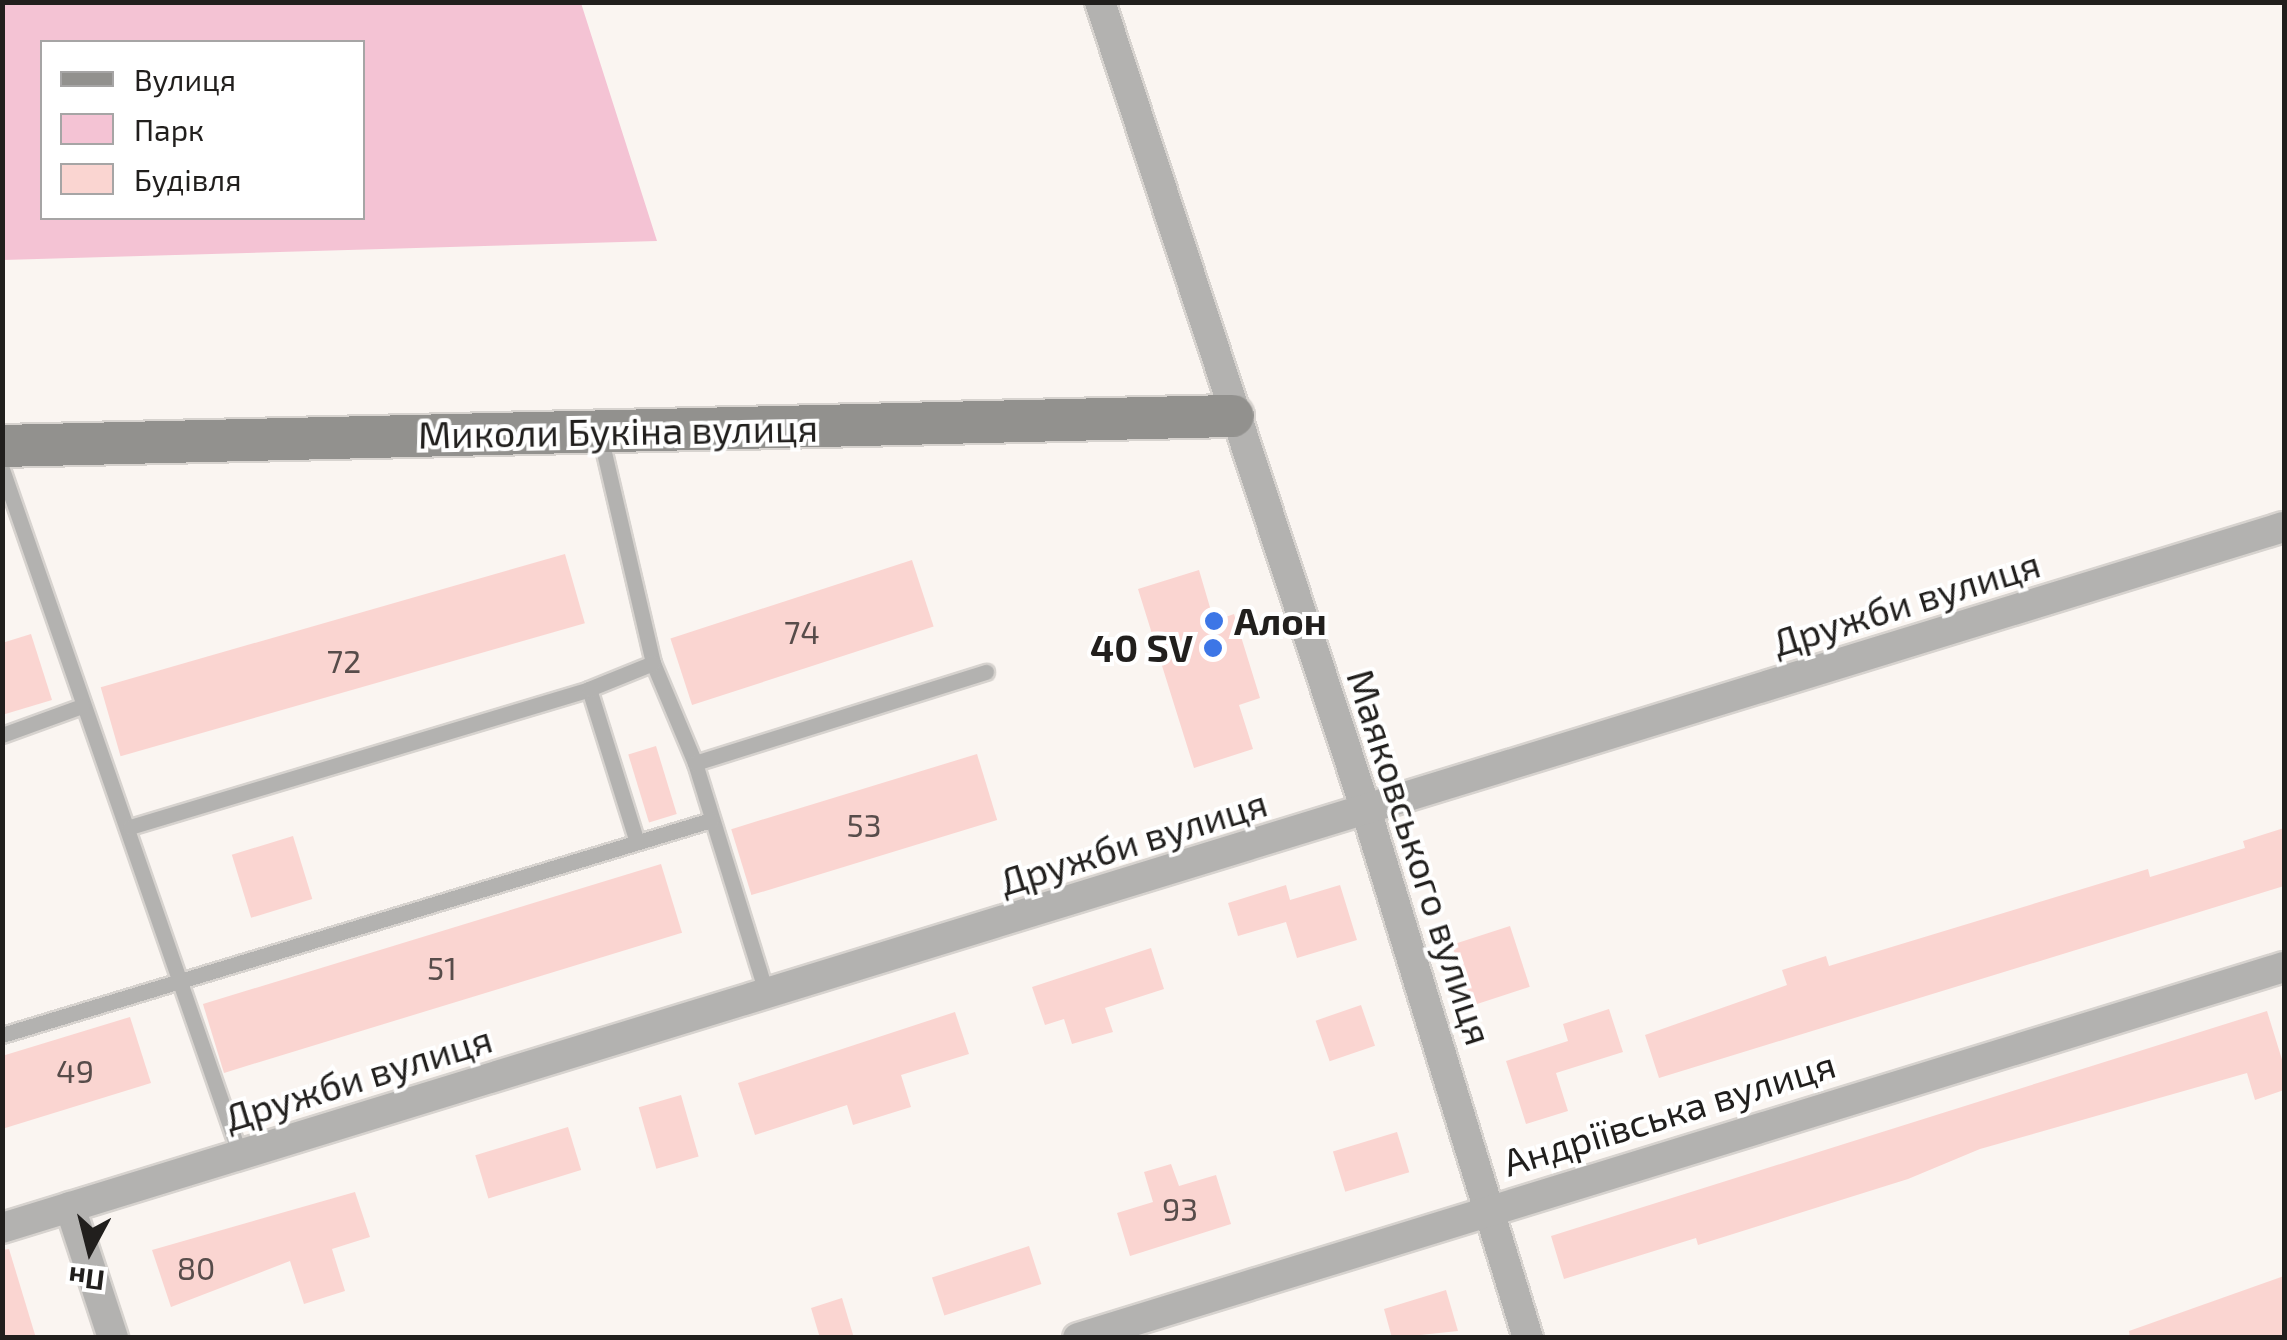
<!DOCTYPE html>
<html>
<head>
<meta charset="utf-8">
<style>
  body { margin:0 }
  #map { position:relative; width:2287px; height:1340px; overflow:hidden; background:#faf5f1; font-family:"Exo 2",sans-serif }
  div>[style] { position:absolute }
  .green>* { inset:0; background:#f4c3d4 }
  .building>* { inset:0; background:#fad5d1; transform-origin:0 0 }
  .roads { filter:drop-shadow(2px 0 #d7d3cf) drop-shadow(-2px 0 #d7d3cf) drop-shadow(0 2px #d7d3cf) drop-shadow(0 -2px #d7d3cf) }
  .lane>* { height:15px; margin:-7.5px; padding:0 7.5px; transform-origin:7.5px; border-radius:7.5px; background:#b3b2b0 }
  .street>* { height:30px; margin:-15px; padding:0 15px; transform-origin:15px; border-radius:15px; background:#b3b2b0 }
  .secondary>* { height:42px; margin:-21px; padding:0 21px; transform-origin:21px; border-radius:21px; background:#92918e }
  .dots>* { width:28px; height:28px; translate:-50% -50%; box-sizing:border-box; border:5px solid #fff; border-radius:50% }
  span { translate:-50% -50%; white-space:nowrap; text-align:center; line-height:1.15; -webkit-text-stroke:8px #fff; paint-order:stroke }
  .number-label { font-size:32px; color:#574c4a }
  .number-label span { -webkit-text-stroke-width:0 }
  .street-label { font-size:38px; color:#211f1d }
  .poi-label { font-size:38px; color:#211f1d; font-weight:700 }
  .left { translate:0 -50%; text-align:left }
  .right { translate:-100% -50%; text-align:right }
  .frame { position:absolute; inset:0; border:5px solid #211f1d; pointer-events:none }
  .legend { position:absolute; left:40px; top:40px; width:325px; height:180px; box-sizing:border-box; background:#fff; border:2px solid #a6a5a5; margin:0; padding:12px 18px; list-style:none; font-size:30px; color:#211f1d }
  .legend li { display:flex; align-items:center; gap:20px; height:50px }
  .legend b { width:50px; border:2px solid #a6a5a5 }
  .north { position:absolute; left:40px; top:1200px; width:100px; height:100px; -webkit-text-stroke:8px #fff; paint-order:stroke; rotate:187deg; font-size:28px; font-weight:700; line-height:40px; text-align:center; color:#211f1d }
  .north::after { content:''; display:block; margin:auto; width:35px; height:45px; background:#211f1d; clip-path:polygon(50% 0,100% 100%,50% 72%,0 100%) }
</style>
</head>
<body>
<div id="map">
  <div class="green">
    <i style="clip-path:polygon(evenodd,2px 3px,581px 3px,657px 241px,3px 260px,2px 3px,42px 42px,362px 42px,362px 218px,42px 218px,42px 42px)"></i>
  </div>
  <div class="building">
    <i style="left:565px;top:554px;width:72px;height:483px;rotate:74deg"></i>
    <i style="left:912px;top:560px;width:70px;height:254px;rotate:72deg"></i>
    <i style="clip-path:polygon(1199px 570px,1214px 621px,1234px 614px,1260px 698px,1239px 705px,1253px 749px,1194px 768px,1138px 589px)"></i>
    <i style="clip-path:polygon(31px 634px,52px 700px,2px 715px,2px 643px)"></i>
    <i style="left:656px;top:746px;width:71px;height:29px;rotate:73deg"></i>
    <i style="left:977px;top:754px;width:69px;height:257px;rotate:73deg"></i>
    <i style="clip-path:polygon(2284px 828px,2284px 886px,1659px 1078px,1645px 1035px,1787px 985px,1782px 970px,1826px 956px,1829px 966px,2148px 869px,2150px 877px,2245px 848px,2243px 841px)"></i>
    <i style="left:293px;top:836px;width:66px;height:64px;rotate:73deg"></i>
    <i style="left:661px;top:864px;width:72px;height:479px;rotate:73deg"></i>
    <i style="clip-path:polygon(1286px 885px,1290px 900px,1340px 885px,1357px 940px,1297px 958px,1286px 922px,1238px 936px,1228px 903px)"></i>
    <i style="left:1510px;top:926px;width:64px;height:61px;rotate:72deg"></i>
    <i style="clip-path:polygon(1151px 948px,1164px 989px,1105px 1008px,1113px 1032px,1072px 1044px,1064px 1019px,1045px 1025px,1032px 987px)"></i>
    <i style="left:1361px;top:1005px;width:43px;height:48px;rotate:71deg"></i>
    <i style="clip-path:polygon(1609px 1009px,1623px 1052px,1556px 1073px,1568px 1111px,1526px 1124px,1506px 1061px,1568px 1041px,1563px 1024px)"></i>
    <i style="clip-path:polygon(2267px 1011px,2284px 1066px,2284px 1090px,2255px 1100px,2247px 1073px,1980px 1149px,1908px 1179px,1698px 1245px,1696px 1238px,1564px 1279px,1551px 1236px)"></i>
    <i style="clip-path:polygon(955px 1012px,969px 1054px,901px 1075px,911px 1107px,853px 1125px,847px 1105px,755px 1135px,738px 1083px)"></i>
    <i style="clip-path:polygon(130px 1017px,151px 1083px,2px 1129px,2px 1056px)"></i>
    <i style="left:681px;top:1095px;width:64px;height:44px;rotate:74deg"></i>
    <i style="left:568px;top:1127px;width:45px;height:97px;rotate:73deg"></i>
    <i style="left:1397px;top:1132px;width:42px;height:67px;rotate:73deg"></i>
    <i style="clip-path:polygon(1171px 1164px,1179px 1186px,1216px 1175px,1231px 1224px,1130px 1256px,1117px 1213px,1153px 1202px,1144px 1172px)"></i>
    <i style="clip-path:polygon(355px 1192px,370px 1237px,332px 1249px,345px 1291px,304px 1304px,290px 1261px,171px 1307px,152px 1250px)"></i>
    <i style="left:1029px;top:1246px;width:40px;height:102px;rotate:72deg"></i>
    <i style="clip-path:polygon(9px 1249px,36px 1338px,2px 1338px,2px 1250px)"></i>
    <i style="clip-path:polygon(2284px 1276px,2284px 1338px,2130px 1338px,2129px 1331px)"></i>
    <i style="clip-path:polygon(1446px 1290px,1458px 1331px,1392px 1338px,1384px 1309px)"></i>
    <i style="clip-path:polygon(842px 1298px,854px 1338px,820px 1338px,811px 1308px)"></i>
  </div>
  <div class="roads">
    <div class="lane">
      <i style="left:600px;top:435px;width:234px;rotate:76.9deg"></i>
      <i style="left:653px;top:663px;width:108px;rotate:67.2deg"></i>
      <i style="left:695px;top:763px;width:243px;rotate:72.8deg"></i>
      <i style="left:2px;top:469px;width:726px;rotate:70.87deg"></i>
      <i style="left:589px;top:689px;width:160px;rotate:72.6deg"></i>
      <i style="left:2px;top:735px;width:85px;rotate:-19.9deg"></i>
      <i style="left:695px;top:763px;width:305px;rotate:-17.4deg"></i>
      <i style="left:130px;top:827px;width:479px;rotate:-16.7deg"></i>
      <i style="left:589px;top:689px;width:69px;rotate:-22.1deg"></i>
      <i style="left:2px;top:1035px;width:741px;rotate:-16.87deg"></i>
    </div>
    <div class="street">
      <i style="left:1100px;top:2px;width:854px;rotate:71.78deg"></i>
      <i style="left:1367px;top:813px;width:549px;rotate:72.95deg"></i>
      <i style="left:70px;top:1207px;width:138px;rotate:71.8deg"></i>
      <i style="left:2px;top:1228px;width:2387px;rotate:-17.08deg"></i>
      <i style="left:1078px;top:1338px;width:1262px;rotate:-17.1deg"></i>
    </div>
    <div class="secondary">
      <i style="left:2px;top:446px;width:1231px;rotate:-1.4deg"></i>
    </div>
  </div>
  <div class="dots">
    <i style="left:1214px;top:621px;background:#3d76e6"></i>
    <i style="left:1213px;top:648px;background:#3d76e6"></i>
  </div>
  <div class="number-label">
    <span style="left:802px;top:631px">74</span>
    <span style="left:344px;top:660px">72</span>
    <span style="left:864px;top:824px">53</span>
    <span style="left:442px;top:967px">51</span>
    <span style="left:75px;top:1070px">49</span>
    <span style="left:1180px;top:1208px">93</span>
    <span style="left:196px;top:1267px">80</span>
  </div>
  <div class="street-label">
    <span style="left:618px;top:431px;rotate:-1deg">Миколи Букіна вулиця</span>
    <span style="left:1906px;top:603px;rotate:-17deg">Дружби вулиця</span>
    <span style="left:1133px;top:842px;rotate:-17deg">Дружби вулиця</span>
    <span style="left:1420px;top:857px;rotate:72deg">Маяковського вулиця</span>
    <span style="left:358px;top:1078px;rotate:-17deg">Дружби вулиця</span>
    <span style="left:1669px;top:1113px;rotate:-17deg">Андріївська вулиця</span>
  </div>
  <div class="poi-label">
    <span class="left" style="left:1234px;top:621px">Алон</span>
    <span class="right" style="left:1193px;top:648px">40 SV</span>
  </div>
  <div class="frame"></div>
  <ul class="legend">
  <li><b style="height:12px;background:#92918e"></b>Вулиця</li>
  <li><b style="height:28px;background:#f4c3d4"></b>Парк</li>
  <li><b style="height:28px;background:#fad5d1"></b>Будівля</li>
  </ul>
  <div class="north">Пн</div>
</div>
</body>
</html>
